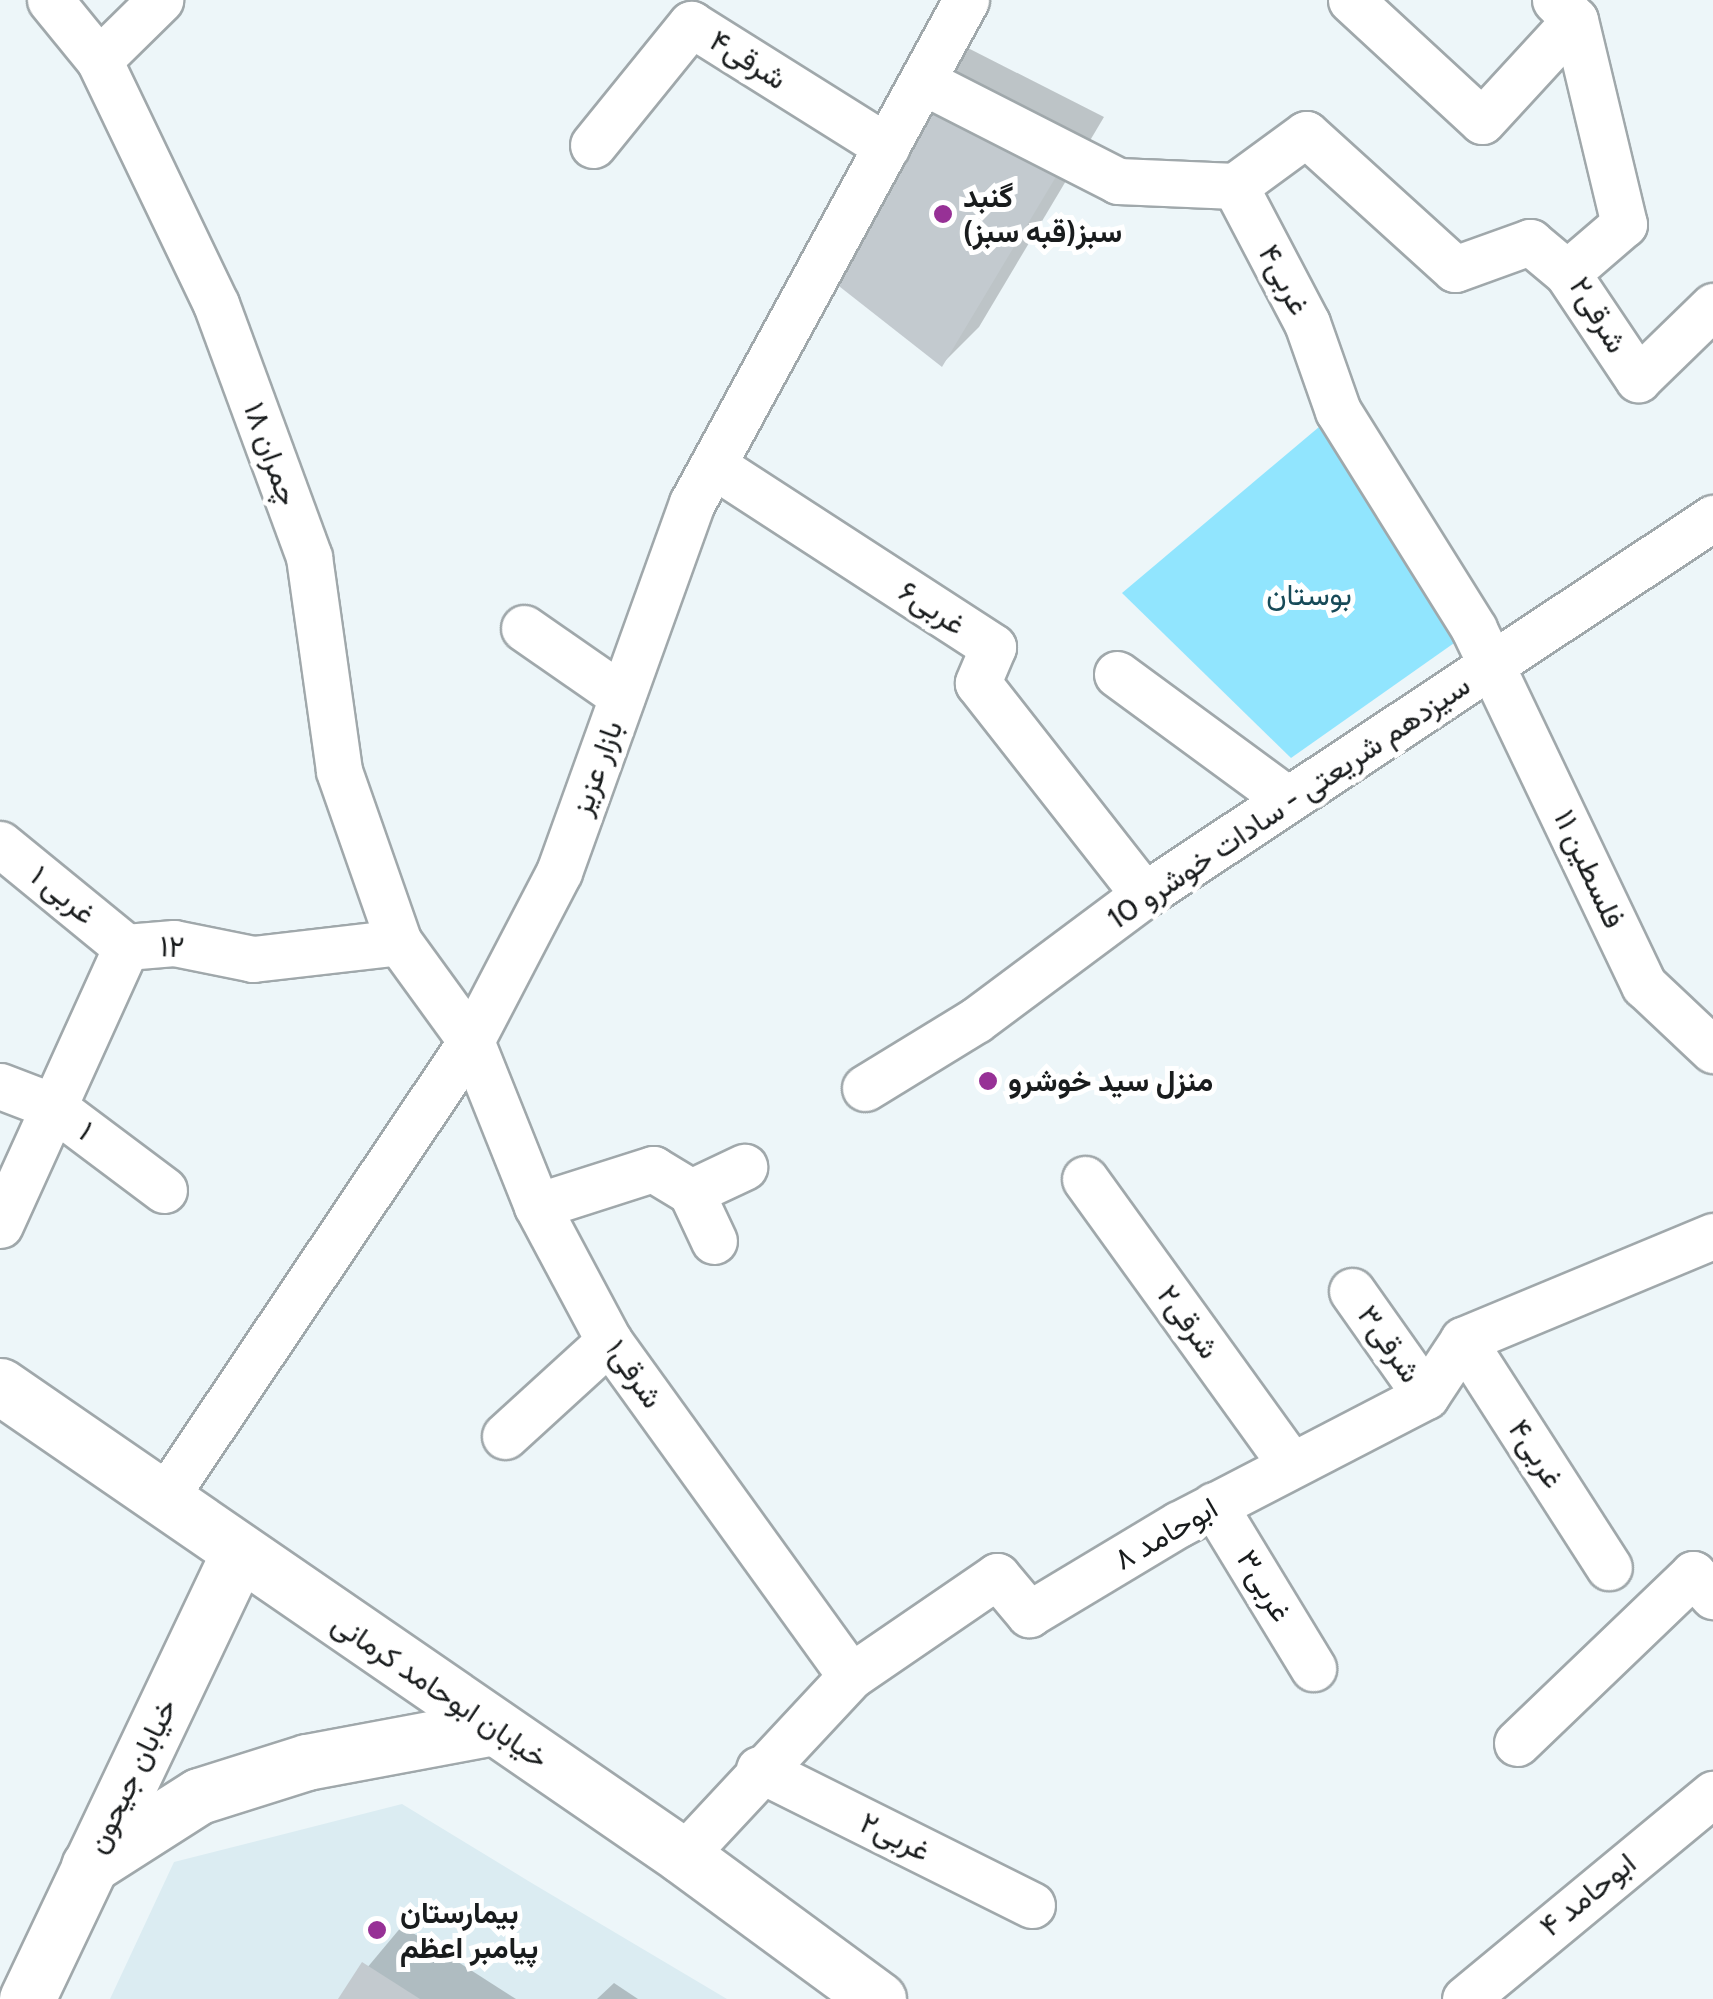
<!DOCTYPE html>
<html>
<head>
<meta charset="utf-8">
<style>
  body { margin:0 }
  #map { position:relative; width:1713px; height:1999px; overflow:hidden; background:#edf6f9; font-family:Cabin,Vazirmatn,sans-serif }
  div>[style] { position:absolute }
  .built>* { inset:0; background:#dbecf2 }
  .green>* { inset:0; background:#91e5fe }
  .shadow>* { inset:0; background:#0003 }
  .building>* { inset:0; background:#c3cacf }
  .roads { filter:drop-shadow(2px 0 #a0a8ab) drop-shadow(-2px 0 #a0a8ab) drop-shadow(0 2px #a0a8ab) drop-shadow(0 -2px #a0a8ab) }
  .minor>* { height:45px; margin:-22.5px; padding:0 22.5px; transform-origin:22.5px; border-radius:22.5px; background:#fff }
  .tertiary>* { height:55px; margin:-27.5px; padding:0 27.5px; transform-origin:27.5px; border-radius:27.5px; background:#fff }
  .secondary>* { height:55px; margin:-27.5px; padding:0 27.5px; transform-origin:27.5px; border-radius:27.5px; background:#fff }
  .dots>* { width:28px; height:28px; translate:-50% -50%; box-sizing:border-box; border:5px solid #fff; border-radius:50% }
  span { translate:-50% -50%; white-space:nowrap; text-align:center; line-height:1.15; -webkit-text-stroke:10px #fff; paint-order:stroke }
  .street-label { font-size:30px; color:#191c1d }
  .poi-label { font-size:30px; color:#191c1d; font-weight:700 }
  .left { translate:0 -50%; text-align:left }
  .park-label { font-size:30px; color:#174a58 }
</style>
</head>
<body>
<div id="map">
  <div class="built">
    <i style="clip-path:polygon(402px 1804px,530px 1882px,727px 1999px,110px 1999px,174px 1862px)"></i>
  </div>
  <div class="green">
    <i style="clip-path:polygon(1338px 411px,1474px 629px,1291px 758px,1122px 593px)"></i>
  </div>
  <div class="shadow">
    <i style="clip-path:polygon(964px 46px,1104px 117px,979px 327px,942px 364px,824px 272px)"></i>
    <i style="clip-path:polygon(402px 1926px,516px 1999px,341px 1999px)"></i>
    <i style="clip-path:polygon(614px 1983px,638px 1999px,597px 1999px)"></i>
  </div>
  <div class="building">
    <i style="clip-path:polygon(924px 82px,1069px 155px,942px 367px,821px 272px)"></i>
    <i style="clip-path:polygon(362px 1962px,420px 1999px,338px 1999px)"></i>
  </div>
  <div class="roads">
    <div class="minor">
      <i style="left:50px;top:0;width:77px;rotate:50.8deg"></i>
      <i style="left:99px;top:60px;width:271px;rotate:64.4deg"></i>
      <i style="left:216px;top:304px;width:270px;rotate:69.8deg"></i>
      <i style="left:309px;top:557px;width:216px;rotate:82deg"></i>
      <i style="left:339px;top:771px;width:181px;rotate:70.7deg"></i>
      <i style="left:1351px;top:0;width:178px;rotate:42.7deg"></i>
      <i style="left:1482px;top:121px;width:137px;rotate:-47.4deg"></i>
      <i style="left:1555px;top:0;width:28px;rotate:45deg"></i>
      <i style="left:1575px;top:20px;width:210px;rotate:76.5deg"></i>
      <i style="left:1624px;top:224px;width:75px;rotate:139.3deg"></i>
      <i style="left:1567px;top:273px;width:128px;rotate:56.2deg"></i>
      <i style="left:1638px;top:379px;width:105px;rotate:-44.2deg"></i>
      <i style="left:99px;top:60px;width:86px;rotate:-44.5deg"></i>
      <i style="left:924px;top:82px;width:218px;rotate:27deg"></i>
      <i style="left:1118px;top:181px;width:117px;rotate:2.4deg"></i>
      <i style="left:1235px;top:186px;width:155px;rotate:62.3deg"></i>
      <i style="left:1307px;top:323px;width:93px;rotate:70.6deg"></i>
      <i style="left:1338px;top:411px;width:257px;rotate:58deg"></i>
      <i style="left:1474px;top:629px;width:395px;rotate:64.5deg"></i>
      <i style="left:1644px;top:985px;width:95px;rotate:43.3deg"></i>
      <i style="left:593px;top:145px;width:156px;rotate:-51deg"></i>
      <i style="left:691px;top:24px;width:231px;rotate:32.1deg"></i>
      <i style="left:1235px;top:186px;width:88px;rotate:-36.2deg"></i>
      <i style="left:1306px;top:134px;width:201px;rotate:42.2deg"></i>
      <i style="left:1455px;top:269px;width:80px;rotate:-19.8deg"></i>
      <i style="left:1530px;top:242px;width:48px;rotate:40deg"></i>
      <i style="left:713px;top:465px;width:334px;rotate:33deg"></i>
      <i style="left:993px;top:647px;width:39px;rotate:113deg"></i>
      <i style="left:978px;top:683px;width:269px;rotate:51.9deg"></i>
      <i style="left:524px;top:628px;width:119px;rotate:34.8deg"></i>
      <i style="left:1117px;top:674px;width:211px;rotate:36.3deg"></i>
      <i style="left:0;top:844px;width:163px;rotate:39.3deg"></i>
      <i style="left:0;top:1086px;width:56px;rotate:21deg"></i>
      <i style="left:52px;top:1106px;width:140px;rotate:36.9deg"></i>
      <i style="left:865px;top:1088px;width:130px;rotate:-31.5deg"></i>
      <i style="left:976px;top:1020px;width:209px;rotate:-36.7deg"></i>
      <i style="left:1144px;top:895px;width:683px;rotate:-33.53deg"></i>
      <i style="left:1085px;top:1179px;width:352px;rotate:54.2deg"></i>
      <i style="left:691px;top:1192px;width:54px;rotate:64.9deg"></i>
      <i style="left:537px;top:1206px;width:122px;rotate:-17.7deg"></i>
      <i style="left:653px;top:1169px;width:44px;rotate:31.2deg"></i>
      <i style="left:691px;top:1192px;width:59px;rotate:-25.3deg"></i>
      <i style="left:0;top:1225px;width:305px;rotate:-65.6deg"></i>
      <i style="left:126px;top:947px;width:48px;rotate:-4.8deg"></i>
      <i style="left:174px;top:943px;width:81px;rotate:11.4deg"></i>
      <i style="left:253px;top:959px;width:147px;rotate:-6.6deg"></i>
      <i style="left:399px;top:942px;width:122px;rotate:54deg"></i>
      <i style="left:471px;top:1041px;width:178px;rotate:68.2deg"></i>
      <i style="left:537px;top:1206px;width:153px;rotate:61.9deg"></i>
      <i style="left:609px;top:1341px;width:413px;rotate:54.2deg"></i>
      <i style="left:1352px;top:1291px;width:128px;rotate:54.8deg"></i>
      <i style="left:1463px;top:1340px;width:270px;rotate:57.3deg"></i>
      <i style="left:505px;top:1436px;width:141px;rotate:-42.4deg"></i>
      <i style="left:163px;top:1500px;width:553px;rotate:-56.14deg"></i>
      <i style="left:471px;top:1041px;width:191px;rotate:-62.5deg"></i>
      <i style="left:559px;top:872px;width:392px;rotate:-70.2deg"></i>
      <i style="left:692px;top:503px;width:573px;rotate:-61.42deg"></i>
      <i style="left:1214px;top:1505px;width:191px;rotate:58.7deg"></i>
      <i style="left:1517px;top:1743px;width:244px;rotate:-43.8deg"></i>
      <i style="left:1693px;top:1574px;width:30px;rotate:48deg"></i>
      <i style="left:759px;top:1769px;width:305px;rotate:26.5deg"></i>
      <i style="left:683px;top:1856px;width:246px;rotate:-47deg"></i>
      <i style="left:851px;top:1676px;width:177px;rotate:-34.4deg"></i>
      <i style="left:997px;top:1576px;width:50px;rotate:49.9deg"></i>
      <i style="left:1029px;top:1614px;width:175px;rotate:-31deg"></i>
      <i style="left:1179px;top:1524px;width:278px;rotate:-27.4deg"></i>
      <i style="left:1426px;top:1396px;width:67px;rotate:-56.5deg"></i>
      <i style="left:1463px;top:1340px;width:271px;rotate:-22.6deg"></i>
      <i style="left:1465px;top:1999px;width:322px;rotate:-39.6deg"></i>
    </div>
    <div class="tertiary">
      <i style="left:89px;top:1866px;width:130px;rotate:-32.5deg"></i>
      <i style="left:199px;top:1796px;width:113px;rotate:-17.5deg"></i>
      <i style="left:307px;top:1762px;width:190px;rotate:-10.6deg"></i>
      <i style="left:27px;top:1999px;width:494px;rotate:-64.6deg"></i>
    </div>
    <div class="secondary">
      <i style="left:0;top:1386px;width:829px;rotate:34.53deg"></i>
      <i style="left:683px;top:1856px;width:242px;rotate:36.3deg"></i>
    </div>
  </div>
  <div class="dots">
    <i style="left:943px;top:214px;background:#973196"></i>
    <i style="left:988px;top:1081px;background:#973196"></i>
    <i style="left:377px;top:1930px;background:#973196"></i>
  </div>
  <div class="street-label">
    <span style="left:748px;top:60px;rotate:32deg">شرقی۴</span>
    <span style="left:1284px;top:280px;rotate:62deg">غربی۴</span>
    <span style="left:1598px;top:315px;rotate:59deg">شرقی۲</span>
    <span style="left:271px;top:454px;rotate:70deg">چمران ۱۸</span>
    <span style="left:932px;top:608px;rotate:33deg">غربی۶</span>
    <span style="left:597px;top:768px;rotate:-70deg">بازار عزیز</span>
    <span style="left:1289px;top:802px;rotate:-34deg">سیزدهم شریعتی - سادات خوشرو 10</span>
    <span style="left:1589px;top:869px;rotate:65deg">فلسطین ۱۱</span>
    <span style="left:63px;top:895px;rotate:39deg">۱ غربی</span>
    <span style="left:172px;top:947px;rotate:3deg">۱۲</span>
    <span style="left:86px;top:1131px;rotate:37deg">۱</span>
    <span style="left:1188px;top:1322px;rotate:54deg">شرقی۲</span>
    <span style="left:1389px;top:1344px;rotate:55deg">شرقی۳</span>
    <span style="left:634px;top:1374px;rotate:55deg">شرقی۱</span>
    <span style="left:1536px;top:1454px;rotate:57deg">غربی۴</span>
    <span style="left:1166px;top:1534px;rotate:-30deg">ابوحامد ۸</span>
    <span style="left:1264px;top:1586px;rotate:59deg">غربی۳</span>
    <span style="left:440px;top:1691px;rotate:34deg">خیابان ابوحامد کرمانی</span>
    <span style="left:132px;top:1776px;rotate:-64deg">خیابان جیحون</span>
    <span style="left:895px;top:1837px;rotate:26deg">غربی۲</span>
    <span style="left:1588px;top:1895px;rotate:-39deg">ابوحامد ۴</span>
  </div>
  <div class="poi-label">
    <span class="left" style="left:963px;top:214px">گنبد<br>سبز(قبه سبز)</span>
    <span class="left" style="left:1008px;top:1081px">منزل سید خوشرو</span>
    <span class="left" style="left:400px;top:1930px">بیمارستان<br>پیامبر اعظم</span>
  </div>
  <div class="park-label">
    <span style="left:1309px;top:595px">بوستان</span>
  </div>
</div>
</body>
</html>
